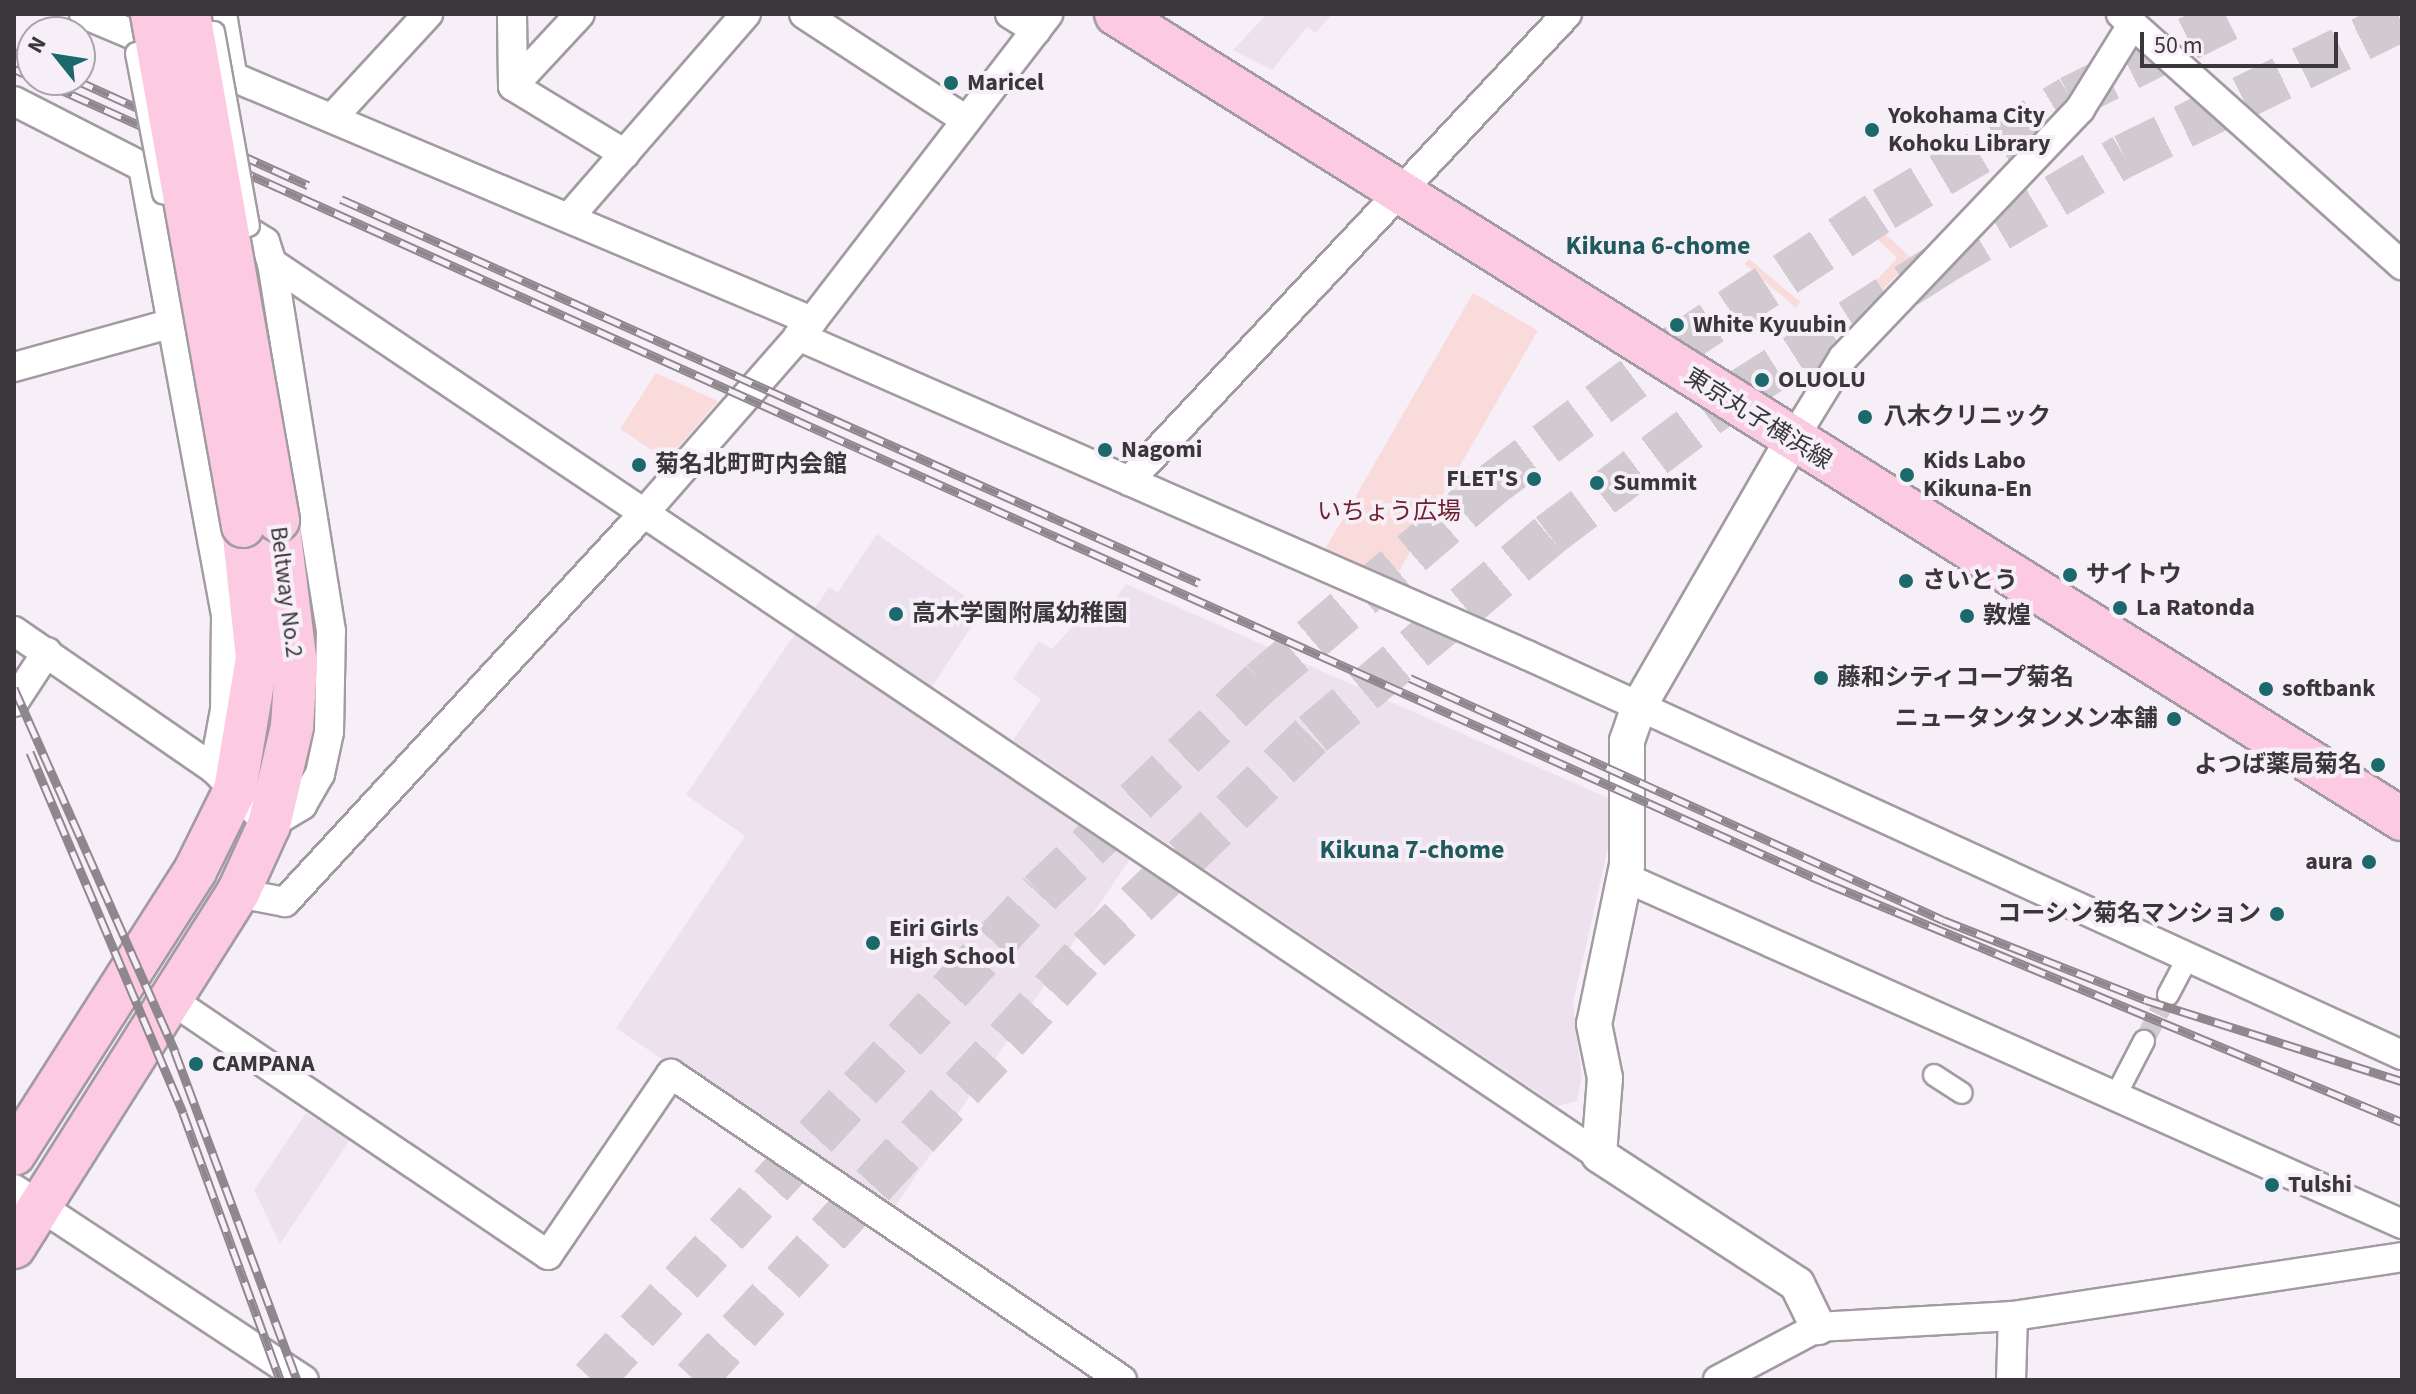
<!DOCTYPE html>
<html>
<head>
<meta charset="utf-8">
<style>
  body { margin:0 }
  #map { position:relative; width:2416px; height:1394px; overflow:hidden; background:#f7eff7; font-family:"Source Sans 3","Noto Sans JP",sans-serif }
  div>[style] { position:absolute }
  .built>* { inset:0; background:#ede1ed }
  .green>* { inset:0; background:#f9dbdc; transform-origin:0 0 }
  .pedestrian-tunnel>* { height:20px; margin-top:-10px; transform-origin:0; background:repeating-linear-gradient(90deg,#d1cad1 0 20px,transparent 0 30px) }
  .motorway-tunnel>* { height:44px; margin-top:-22px; transform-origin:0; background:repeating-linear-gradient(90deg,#d1cad1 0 44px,transparent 0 66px) }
  .roads { filter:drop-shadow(2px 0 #a29ba2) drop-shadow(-2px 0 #a29ba2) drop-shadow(0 2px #a29ba2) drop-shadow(0 -2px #a29ba2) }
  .pedestrian>* { height:20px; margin:-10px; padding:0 10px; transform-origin:10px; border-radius:10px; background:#fff }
  .minor>* { height:28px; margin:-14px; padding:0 14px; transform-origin:14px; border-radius:14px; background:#fff }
  .tertiary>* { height:34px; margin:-17px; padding:0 17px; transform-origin:17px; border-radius:17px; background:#fff }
  .primary>* { height:42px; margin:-21px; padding:0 21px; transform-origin:21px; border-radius:21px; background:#fccbe2 }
  .rail>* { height:9px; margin-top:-4.5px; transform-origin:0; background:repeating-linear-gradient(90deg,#f7eff7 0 18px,#8e888e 0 36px); box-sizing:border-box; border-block:2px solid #8e888e }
  .bridges { filter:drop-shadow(2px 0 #a29ba2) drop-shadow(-2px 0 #a29ba2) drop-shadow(0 2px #a29ba2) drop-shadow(0 -2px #a29ba2) }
  .pedestrian-bridge>* { height:20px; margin:-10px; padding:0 10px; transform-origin:10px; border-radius:10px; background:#fff }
  .primary-bridge>* { height:42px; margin:-21px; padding:0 21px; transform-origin:21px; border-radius:21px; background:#fccbe2 }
  .dots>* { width:22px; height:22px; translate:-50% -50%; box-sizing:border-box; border:4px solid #f7eff7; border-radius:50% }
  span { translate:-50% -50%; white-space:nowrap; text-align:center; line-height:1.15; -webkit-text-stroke:8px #f7eff7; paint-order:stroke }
  .poi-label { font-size:24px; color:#3a373a; font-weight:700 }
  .left { translate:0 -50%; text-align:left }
  .right { translate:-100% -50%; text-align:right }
  .street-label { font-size:24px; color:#3a373a }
  .park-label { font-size:24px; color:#6e212d }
  .neighbourhood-label { font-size:26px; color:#1f5a5c; font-weight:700 }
  .frame { position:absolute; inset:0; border:16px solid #3a373a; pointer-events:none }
  .north { position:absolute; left:16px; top:16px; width:80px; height:80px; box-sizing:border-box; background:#f7eff7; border:2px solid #aba5ab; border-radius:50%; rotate:300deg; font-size:22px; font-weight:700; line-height:32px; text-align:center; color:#3a373a }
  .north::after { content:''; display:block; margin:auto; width:28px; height:36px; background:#1b696b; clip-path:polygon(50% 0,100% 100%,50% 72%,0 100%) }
  .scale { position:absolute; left:2140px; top:32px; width:198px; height:36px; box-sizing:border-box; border:4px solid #3a373a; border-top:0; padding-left:10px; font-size:24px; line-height:28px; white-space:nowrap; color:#3a373a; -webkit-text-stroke:6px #f7eff7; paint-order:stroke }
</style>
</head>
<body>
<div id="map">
  <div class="built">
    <i style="clip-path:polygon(1267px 14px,1332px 14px,1316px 33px,1307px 27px,1272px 70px,1233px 50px)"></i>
    <i style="clip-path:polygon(877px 534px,983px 609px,926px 696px,808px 618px,829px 587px,838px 592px)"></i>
    <i style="clip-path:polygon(1126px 584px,1610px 799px,1615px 817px,1573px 1003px,1582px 1078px,1577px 1101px,1558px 1106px,1013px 740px,1041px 699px,1013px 679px,1039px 641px,1052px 649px,1093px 604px,1106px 612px)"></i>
    <i style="clip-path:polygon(796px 632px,1130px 859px,890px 1214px,616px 1028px,745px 836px,686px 795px)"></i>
    <i style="clip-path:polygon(306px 1113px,350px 1140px,280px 1244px,254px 1190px)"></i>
  </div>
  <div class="green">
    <i style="clip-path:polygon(1865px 214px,1912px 259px,1864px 310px,1856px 302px,1897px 258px,1859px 221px)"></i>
    <i style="left:1749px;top:259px;width:67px;height:7px;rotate:40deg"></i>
    <i style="left:1473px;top:293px;width:75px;height:306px;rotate:30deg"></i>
    <i style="clip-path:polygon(656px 373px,718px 401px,667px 460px,620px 429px)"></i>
  </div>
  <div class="pedestrian-tunnel">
    <i style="left:2144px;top:1041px;width:52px;rotate:-62.4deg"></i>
  </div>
  <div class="motorway-tunnel">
    <i style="left:592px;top:1380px;width:662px;rotate:-47.39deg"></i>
    <i style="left:1040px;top:893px;width:306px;rotate:-43.7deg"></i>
    <i style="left:1261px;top:682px;width:305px;rotate:-40.5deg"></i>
    <i style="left:1493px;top:484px;width:228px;rotate:-37deg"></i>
    <i style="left:1675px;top:347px;width:250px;rotate:-33.4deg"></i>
    <i style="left:1884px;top:209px;width:217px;rotate:-30.8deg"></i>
    <i style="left:2070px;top:98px;width:188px;rotate:-26.6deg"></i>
    <i style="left:694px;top:1380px;width:584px;rotate:-47.43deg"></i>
    <i style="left:1089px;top:950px;width:311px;rotate:-44deg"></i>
    <i style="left:1313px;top:734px;width:309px;rotate:-40.1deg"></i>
    <i style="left:1549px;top:535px;width:238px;rotate:-37deg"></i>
    <i style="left:1739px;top:392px;width:241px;rotate:-32.4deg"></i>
    <i style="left:1942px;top:263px;width:211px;rotate:-30.5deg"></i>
    <i style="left:2124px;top:156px;width:310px;rotate:-26.2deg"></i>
  </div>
  <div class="roads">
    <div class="pedestrian">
      <i style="left:2168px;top:995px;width:43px;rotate:-62.2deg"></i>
      <i style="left:1934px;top:1075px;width:33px;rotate:33deg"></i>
      <i style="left:2116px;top:1095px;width:61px;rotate:-62.6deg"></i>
    </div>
    <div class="minor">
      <i style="left:84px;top:14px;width:790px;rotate:22.87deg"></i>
      <i style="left:222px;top:14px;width:61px;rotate:80.5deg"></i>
      <i style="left:512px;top:14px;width:72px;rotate:89.2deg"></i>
      <i style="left:513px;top:86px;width:131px;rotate:31.3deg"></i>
      <i style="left:804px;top:14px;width:194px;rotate:33.2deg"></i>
      <i style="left:1010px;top:14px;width:31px;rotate:32deg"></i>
      <i style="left:2121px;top:14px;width:377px;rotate:41.8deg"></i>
      <i style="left:513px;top:86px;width:98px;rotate:-47.1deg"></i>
      <i style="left:14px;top:101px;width:145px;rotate:27.1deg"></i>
      <i style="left:143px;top:167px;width:458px;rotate:79.5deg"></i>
      <i style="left:226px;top:617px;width:93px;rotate:90.6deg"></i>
      <i style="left:225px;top:710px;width:60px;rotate:100.6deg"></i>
      <i style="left:334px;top:116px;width:139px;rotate:-47.3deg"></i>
      <i style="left:222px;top:215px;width:51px;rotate:32.1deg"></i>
      <i style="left:265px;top:242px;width:22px;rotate:72deg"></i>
      <i style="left:272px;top:263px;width:1599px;rotate:33.91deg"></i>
      <i style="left:571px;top:215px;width:267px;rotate:-49deg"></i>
      <i style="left:798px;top:336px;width:796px;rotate:23.63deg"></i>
      <i style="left:1527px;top:655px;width:962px;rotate:24.57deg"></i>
      <i style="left:14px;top:367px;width:165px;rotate:-15.5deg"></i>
      <i style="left:1792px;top:441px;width:97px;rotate:-58.4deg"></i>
      <i style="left:1843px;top:358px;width:344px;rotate:-46.4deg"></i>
      <i style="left:2080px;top:109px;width:99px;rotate:-58.2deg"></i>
      <i style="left:1129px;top:481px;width:640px;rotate:-46.84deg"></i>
      <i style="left:14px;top:631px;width:243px;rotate:34.6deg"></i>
      <i style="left:214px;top:769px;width:78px;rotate:45.5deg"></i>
      <i style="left:269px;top:825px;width:39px;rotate:-31deg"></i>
      <i style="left:302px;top:805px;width:36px;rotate:-60deg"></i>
      <i style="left:320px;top:774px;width:43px;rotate:-77.9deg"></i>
      <i style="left:329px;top:732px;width:101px;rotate:-88.9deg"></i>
      <i style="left:331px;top:631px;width:373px;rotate:-99.1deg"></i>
      <i style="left:14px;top:702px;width:60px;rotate:-56.6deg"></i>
      <i style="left:1624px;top:877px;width:852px;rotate:24.04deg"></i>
      <i style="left:238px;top:893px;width:48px;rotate:10.8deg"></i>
      <i style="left:285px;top:902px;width:531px;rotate:-47.29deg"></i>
      <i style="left:645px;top:512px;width:254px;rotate:-48.8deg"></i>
      <i style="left:812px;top:321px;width:387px;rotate:-52.4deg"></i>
      <i style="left:173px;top:1001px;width:453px;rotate:34.1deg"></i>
      <i style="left:548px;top:1255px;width:219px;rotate:-55.8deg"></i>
      <i style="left:671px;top:1074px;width:545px;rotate:34.16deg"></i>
      <i style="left:14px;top:1189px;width:347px;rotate:33.4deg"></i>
      <i style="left:1718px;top:1380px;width:113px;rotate:-27.9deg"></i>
      <i style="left:1818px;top:1327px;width:195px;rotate:-3.2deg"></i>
      <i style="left:2013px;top:1316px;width:393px;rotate:-8.6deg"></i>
      <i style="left:2011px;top:1380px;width:64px;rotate:-88.2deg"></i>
    </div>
    <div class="tertiary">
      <i style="left:1792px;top:441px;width:306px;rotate:120deg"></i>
      <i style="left:1639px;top:706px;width:37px;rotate:109deg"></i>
      <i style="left:1627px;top:741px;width:124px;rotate:90deg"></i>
      <i style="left:1627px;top:865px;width:162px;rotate:101.7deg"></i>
      <i style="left:1594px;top:1024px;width:55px;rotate:78.5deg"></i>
      <i style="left:1605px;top:1078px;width:77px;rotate:94.5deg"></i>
      <i style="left:1599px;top:1155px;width:236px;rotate:33.1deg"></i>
      <i style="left:1797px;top:1284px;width:48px;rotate:64deg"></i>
    </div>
    <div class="primary">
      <i style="left:1116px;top:14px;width:1517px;rotate:32.05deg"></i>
      <i style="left:14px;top:1154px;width:336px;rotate:-57.4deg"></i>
      <i style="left:195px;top:871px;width:90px;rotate:-63.7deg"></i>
      <i style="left:235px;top:790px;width:134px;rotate:-80.5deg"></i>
      <i style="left:257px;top:658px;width:133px;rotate:-96.1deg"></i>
      <i style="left:14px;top:1247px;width:419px;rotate:-57.7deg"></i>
      <i style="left:238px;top:893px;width:75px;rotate:-65.5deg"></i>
      <i style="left:269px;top:825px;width:101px;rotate:-76.8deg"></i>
      <i style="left:292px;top:727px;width:62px;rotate:-86.3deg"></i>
      <i style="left:296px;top:665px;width:146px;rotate:-97.1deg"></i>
    </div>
  </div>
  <div class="rail">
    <i style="left:14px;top:52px;width:20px;rotate:24deg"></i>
    <i style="left:14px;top:69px;width:20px;rotate:24deg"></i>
    <i style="left:39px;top:80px;width:1962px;rotate:24.19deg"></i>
    <i style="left:1829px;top:884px;width:620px;rotate:22.56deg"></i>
    <i style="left:76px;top:80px;width:255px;rotate:24.4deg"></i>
    <i style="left:341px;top:199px;width:940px;rotate:24.11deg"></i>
    <i style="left:1410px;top:678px;width:585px;rotate:24.42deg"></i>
    <i style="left:1943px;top:920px;width:218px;rotate:21.5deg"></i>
    <i style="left:2146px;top:1000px;width:269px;rotate:17.6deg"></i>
    <i style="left:14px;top:688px;width:398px;rotate:66.1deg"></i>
    <i style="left:175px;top:1052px;width:350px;rotate:69.6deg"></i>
    <i style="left:30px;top:752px;width:392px;rotate:67deg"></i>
    <i style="left:183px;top:1113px;width:284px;rotate:70deg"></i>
  </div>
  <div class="bridges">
    <div class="pedestrian-bridge">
      <i style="left:214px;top:32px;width:197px;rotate:79.8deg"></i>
      <i style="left:136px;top:53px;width:143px;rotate:79.1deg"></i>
    </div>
    <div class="primary-bridge">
      <i style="left:152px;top:14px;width:520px;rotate:79.92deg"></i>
      <i style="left:189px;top:14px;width:514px;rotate:80.02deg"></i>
    </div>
  </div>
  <div class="dots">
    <i style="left:951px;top:83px;background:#1b696b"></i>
    <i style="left:1872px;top:130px;background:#1b696b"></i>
    <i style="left:1677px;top:325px;background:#1b696b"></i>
    <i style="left:1762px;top:380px;background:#1b696b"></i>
    <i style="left:1865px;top:417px;background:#1b696b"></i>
    <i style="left:1105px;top:450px;background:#1b696b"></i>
    <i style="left:639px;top:465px;background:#1b696b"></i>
    <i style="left:1907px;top:475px;background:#1b696b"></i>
    <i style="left:1534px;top:479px;background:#1b696b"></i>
    <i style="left:1597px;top:483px;background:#1b696b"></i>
    <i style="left:2070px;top:575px;background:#1b696b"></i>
    <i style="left:1906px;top:581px;background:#1b696b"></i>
    <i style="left:2120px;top:608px;background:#1b696b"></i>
    <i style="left:896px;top:614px;background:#1b696b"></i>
    <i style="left:1967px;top:616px;background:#1b696b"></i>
    <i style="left:1821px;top:678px;background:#1b696b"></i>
    <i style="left:2266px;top:689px;background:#1b696b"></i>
    <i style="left:2174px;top:719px;background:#1b696b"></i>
    <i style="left:2378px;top:765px;background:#1b696b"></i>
    <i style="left:2369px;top:862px;background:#1b696b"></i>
    <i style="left:2277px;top:914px;background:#1b696b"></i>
    <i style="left:873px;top:943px;background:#1b696b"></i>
    <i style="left:196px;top:1064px;background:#1b696b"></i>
    <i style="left:2272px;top:1185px;background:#1b696b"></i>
  </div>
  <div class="poi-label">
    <span class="left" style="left:967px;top:83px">Maricel</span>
    <span class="left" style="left:1888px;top:130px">Yokohama City<br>Kohoku Library</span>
    <span class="left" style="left:1693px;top:325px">White Kyuubin</span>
    <span class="left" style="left:1778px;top:380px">OLUOLU</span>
    <span class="left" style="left:1883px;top:417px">八木クリニック</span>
    <span class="left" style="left:1121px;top:450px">Nagomi</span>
    <span class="left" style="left:1923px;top:475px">Kids Labo<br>Kikuna-En</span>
    <span class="left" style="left:655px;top:465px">菊名北町町内会館</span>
    <span class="right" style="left:1518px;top:479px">FLET'S</span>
    <span class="left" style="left:1613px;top:483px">Summit</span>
    <span class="left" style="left:2086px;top:575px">サイトウ</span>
    <span class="left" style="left:1922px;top:581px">さいとう</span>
    <span class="left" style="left:2136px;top:608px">La Ratonda</span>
    <span class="left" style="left:912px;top:614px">高木学園附属幼稚園</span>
    <span class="left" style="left:1983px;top:616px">敦煌</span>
    <span class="left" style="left:1837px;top:678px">藤和シティコープ菊名</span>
    <span class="left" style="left:2282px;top:689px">softbank</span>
    <span class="right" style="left:2158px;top:719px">ニュータンタンメン本舗</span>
    <span class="right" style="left:2362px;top:765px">よつば薬局菊名</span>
    <span class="right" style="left:2353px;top:862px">aura</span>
    <span class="right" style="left:2261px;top:914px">コーシン菊名マンション</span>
    <span class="left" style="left:889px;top:943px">Eiri Girls<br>High School</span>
    <span class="left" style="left:212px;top:1064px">CAMPANA</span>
    <span class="left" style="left:2288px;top:1185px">Tulshi</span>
  </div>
  <div class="street-label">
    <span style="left:1758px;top:419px;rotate:32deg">東京丸子横浜線</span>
    <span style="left:286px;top:592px;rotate:83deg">Beltway No.2</span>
  </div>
  <div class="park-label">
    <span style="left:1389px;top:512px">いちょう広場</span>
  </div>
  <div class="neighbourhood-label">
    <span style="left:1658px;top:246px">Kikuna 6-chome</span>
    <span style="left:1412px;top:850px">Kikuna 7-chome</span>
  </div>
  <div class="frame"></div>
  <div class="north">N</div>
  <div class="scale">50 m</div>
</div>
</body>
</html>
